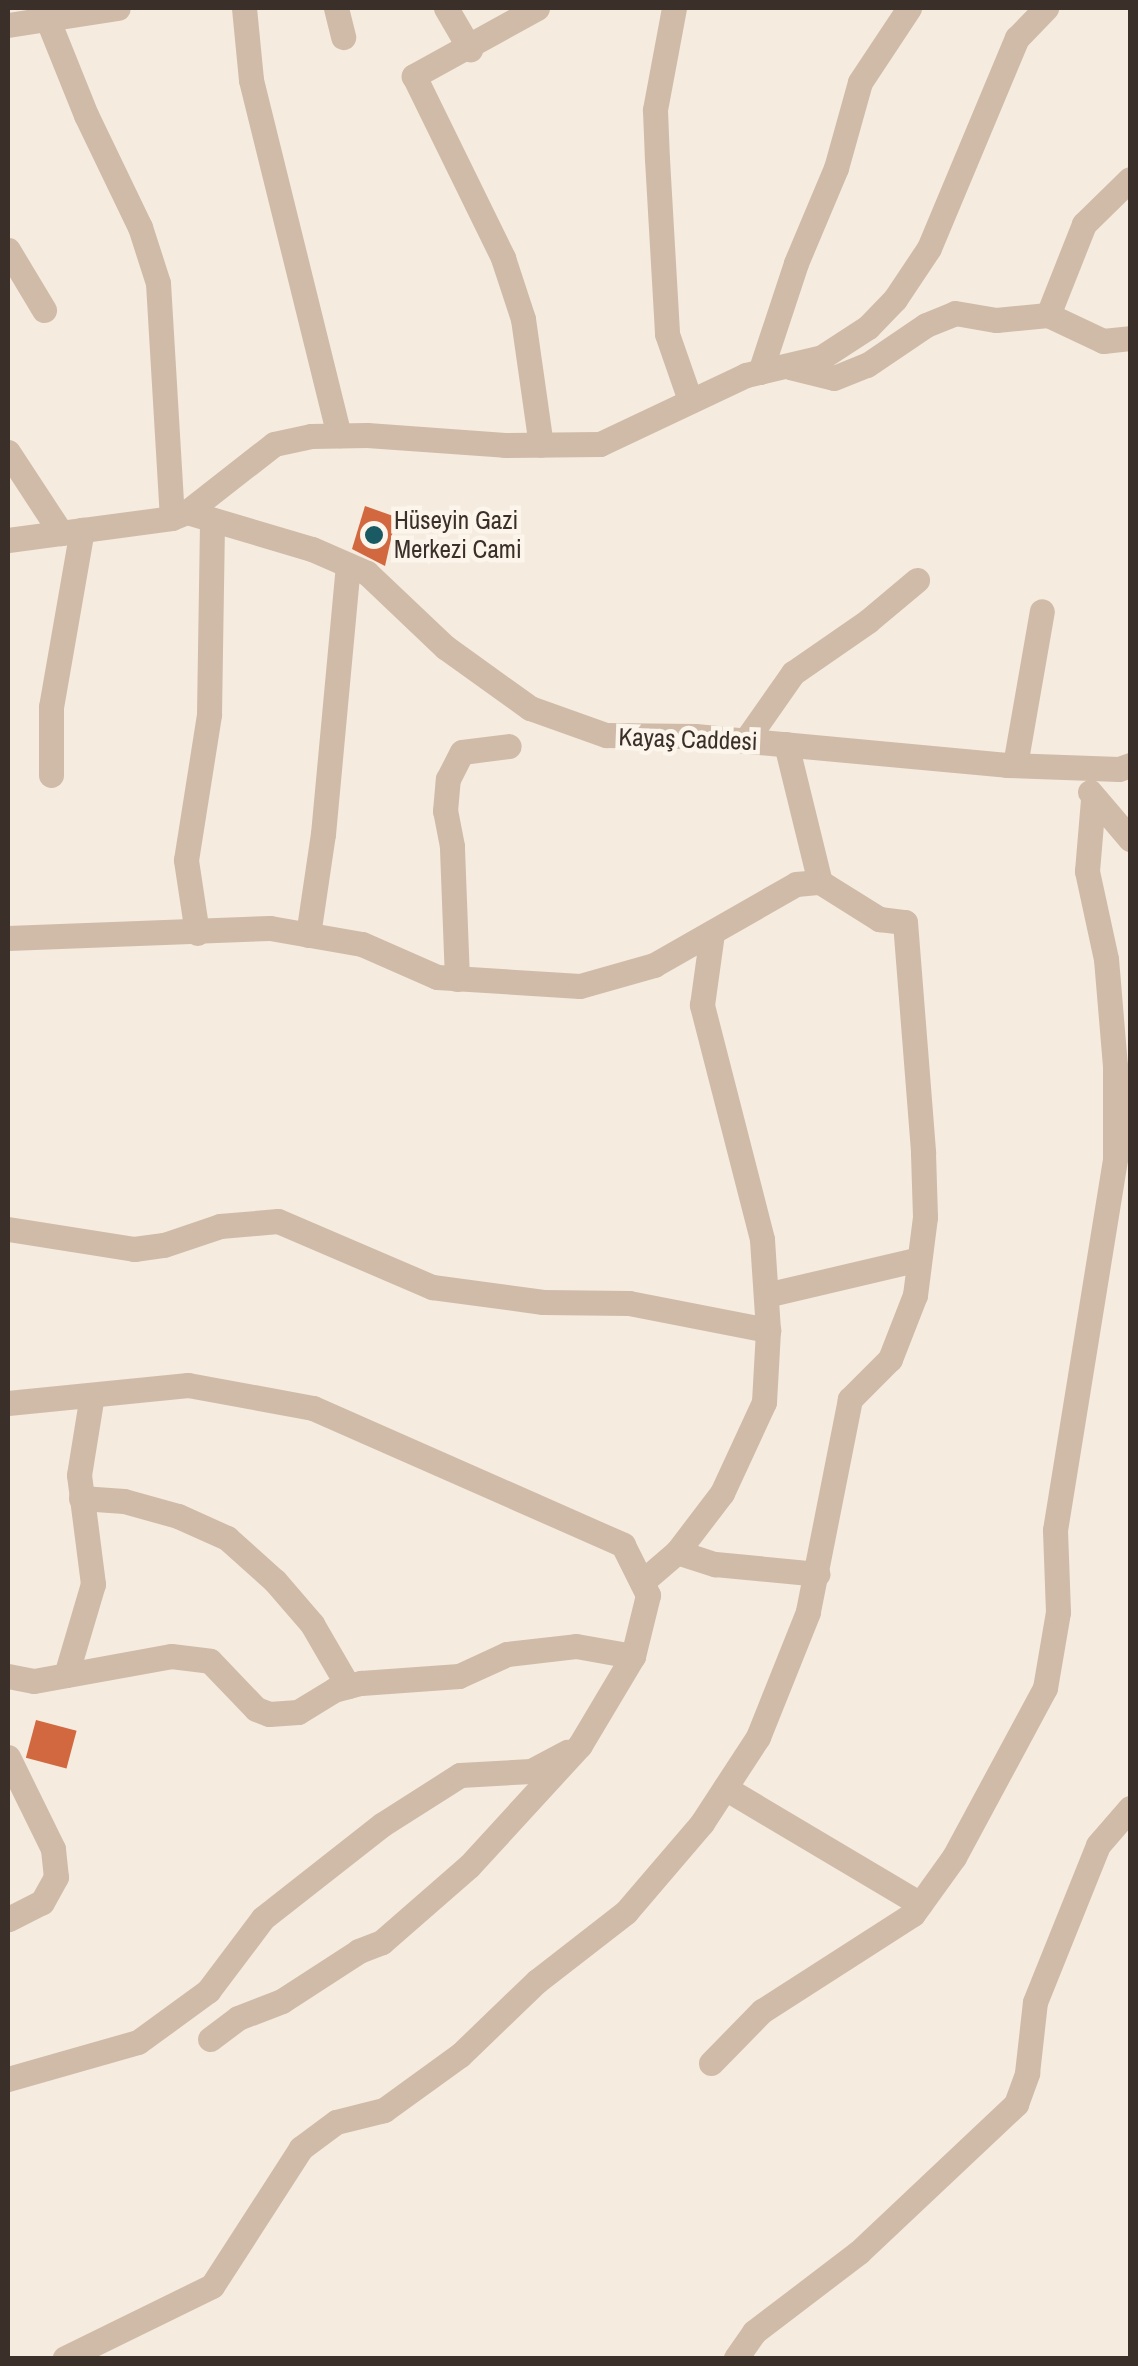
<!DOCTYPE html>
<html>
<head>
<meta charset="utf-8">
<style>
  body { margin:0 }
  #map { position:relative; width:1138px; height:2366px; overflow:hidden; background:#f5ebde; font-family:"Archivo Narrow",sans-serif }
  div>[style] { position:absolute }
  .building>* { inset:0; background:#d2683f; transform-origin:0 0 }
  .minor>* { height:25px; margin:-12.5px; padding:0 12.5px; transform-origin:12.5px; border-radius:12.5px; background:#cfbba8 }
  .dots>* { width:28px; height:28px; translate:-50% -50%; box-sizing:border-box; border:5px solid #fcf5eb; border-radius:50% }
  span { translate:-50% -50%; white-space:nowrap; text-align:center; line-height:1.15; -webkit-text-stroke:9px #fcf5eb; paint-order:stroke }
  .poi-label { font-size:25px; color:#3b2f29 }
  .left { translate:0 -50%; text-align:left }
  .street-label { font-size:25px; color:#3b2f29 }
  .frame { position:absolute; inset:0; border:10px solid #3b2f29; pointer-events:none }
</style>
</head>
<body>
<div id="map">
  <div class="building">
    <i style="clip-path:polygon(365px 506px,396px 517px,385px 566px,352px 549px)"></i>
    <i style="left:36px;top:1720px;width:42px;height:39px;rotate:15deg"></i>
  </div>
  <div class="minor">
    <i style="left:244px;top:8px;width:72px;rotate:84.4deg"></i>
    <i style="left:251px;top:80px;width:366px;rotate:76.1deg"></i>
    <i style="left:336px;top:8px;width:30px;rotate:76deg"></i>
    <i style="left:446px;top:8px;width:48px;rotate:59.7deg"></i>
    <i style="left:537px;top:8px;width:141px;rotate:151.1deg"></i>
    <i style="left:414px;top:76px;width:203px;rotate:63.9deg"></i>
    <i style="left:503px;top:258px;width:64px;rotate:71.8deg"></i>
    <i style="left:523px;top:319px;width:127px;rotate:81.9deg"></i>
    <i style="left:674px;top:8px;width:104px;rotate:100.6deg"></i>
    <i style="left:655px;top:110px;width:49px;rotate:87.7deg"></i>
    <i style="left:657px;top:159px;width:175px;rotate:86.7deg"></i>
    <i style="left:667px;top:334px;width:70px;rotate:70.8deg"></i>
    <i style="left:47px;top:18px;width:105px;rotate:68.1deg"></i>
    <i style="left:86px;top:115px;width:124px;rotate:64.3deg"></i>
    <i style="left:140px;top:227px;width:59px;rotate:72.2deg"></i>
    <i style="left:158px;top:283px;width:235px;rotate:86.6deg"></i>
    <i style="left:8px;top:25px;width:111px;rotate:-8.8deg"></i>
    <i style="left:8px;top:250px;width:70px;rotate:59deg"></i>
    <i style="left:1048px;top:315px;width:98px;rotate:-68.4deg"></i>
    <i style="left:1084px;top:224px;width:64px;rotate:-44.4deg"></i>
    <i style="left:790px;top:367px;width:45px;rotate:14deg"></i>
    <i style="left:834px;top:378px;width:35px;rotate:-22deg"></i>
    <i style="left:867px;top:365px;width:71px;rotate:-34.1deg"></i>
    <i style="left:926px;top:325px;width:31px;rotate:-22deg"></i>
    <i style="left:955px;top:313px;width:42px;rotate:9.7deg"></i>
    <i style="left:996px;top:320px;width:52px;rotate:-5.5deg"></i>
    <i style="left:1048px;top:315px;width:61px;rotate:25.3deg"></i>
    <i style="left:1103px;top:341px;width:27px;rotate:-6deg"></i>
    <i style="left:760px;top:372px;width:115px;rotate:-71.7deg"></i>
    <i style="left:796px;top:263px;width:103px;rotate:-67.2deg"></i>
    <i style="left:836px;top:168px;width:89px;rotate:-74.4deg"></i>
    <i style="left:860px;top:82px;width:89px;rotate:-56.5deg"></i>
    <i style="left:8px;top:452px;width:97px;rotate:56.8deg"></i>
    <i style="left:187px;top:512px;width:130px;rotate:16.5deg"></i>
    <i style="left:312px;top:549px;width:60px;rotate:23.6deg"></i>
    <i style="left:367px;top:573px;width:108px;rotate:43.5deg"></i>
    <i style="left:445px;top:647px;width:105px;rotate:35.7deg"></i>
    <i style="left:530px;top:708px;width:81px;rotate:19.6deg"></i>
    <i style="left:606px;top:735px;width:89px;rotate:0.6deg"></i>
    <i style="left:695px;top:736px;width:313px;rotate:5.3deg"></i>
    <i style="left:1007px;top:765px;width:112px;rotate:2deg"></i>
    <i style="left:1119px;top:769px;width:12px;rotate:-20deg"></i>
    <i style="left:8px;top:540px;width:165px;rotate:-7.6deg"></i>
    <i style="left:172px;top:518px;width:16px;rotate:-22deg"></i>
    <i style="left:187px;top:512px;width:110px;rotate:-38deg"></i>
    <i style="left:274px;top:444px;width:38px;rotate:-12deg"></i>
    <i style="left:311px;top:436px;width:56px;rotate:-1deg"></i>
    <i style="left:367px;top:435px;width:138px;rotate:4.1deg"></i>
    <i style="left:505px;top:445px;width:95px;rotate:-0.6deg"></i>
    <i style="left:600px;top:444px;width:161px;rotate:-25.3deg"></i>
    <i style="left:746px;top:375px;width:78px;rotate:-13.3deg"></i>
    <i style="left:822px;top:357px;width:55px;rotate:-33.1deg"></i>
    <i style="left:868px;top:327px;width:39px;rotate:-46deg"></i>
    <i style="left:895px;top:299px;width:61px;rotate:-56.3deg"></i>
    <i style="left:929px;top:248px;width:228px;rotate:-67.3deg"></i>
    <i style="left:1017px;top:38px;width:42px;rotate:-46deg"></i>
    <i style="left:746px;top:740px;width:82px;rotate:-55deg"></i>
    <i style="left:793px;top:673px;width:91px;rotate:-34.7deg"></i>
    <i style="left:868px;top:621px;width:64px;rotate:-39.9deg"></i>
    <i style="left:786px;top:744px;width:142px;rotate:76.2deg"></i>
    <i style="left:1015px;top:765px;width:156px;rotate:-80.1deg"></i>
    <i style="left:51px;top:775px;width:68px;rotate:-90deg"></i>
    <i style="left:51px;top:707px;width:180px;rotate:-80.1deg"></i>
    <i style="left:1090px;top:792px;width:62px;rotate:49.6deg"></i>
    <i style="left:197px;top:933px;width:74px;rotate:-98.6deg"></i>
    <i style="left:186px;top:860px;width:148px;rotate:-81deg"></i>
    <i style="left:209px;top:714px;width:194px;rotate:-89.1deg"></i>
    <i style="left:308px;top:935px;width:102px;rotate:-81.6deg"></i>
    <i style="left:323px;top:834px;width:270px;rotate:-84.7deg"></i>
    <i style="left:8px;top:938px;width:262px;rotate:-2.2deg"></i>
    <i style="left:270px;top:928px;width:93px;rotate:9.9deg"></i>
    <i style="left:362px;top:944px;width:82px;rotate:23.7deg"></i>
    <i style="left:437px;top:977px;width:143px;rotate:3.6deg"></i>
    <i style="left:580px;top:986px;width:77px;rotate:-15.8deg"></i>
    <i style="left:654px;top:965px;width:163px;rotate:-29.7deg"></i>
    <i style="left:796px;top:884px;width:24px;rotate:-5deg"></i>
    <i style="left:820px;top:882px;width:70px;rotate:32.1deg"></i>
    <i style="left:879px;top:919px;width:26px;rotate:7deg"></i>
    <i style="left:905px;top:922px;width:232px;rotate:85.5deg"></i>
    <i style="left:923px;top:1153px;width:64px;rotate:88.2deg"></i>
    <i style="left:925px;top:1217px;width:79px;rotate:97.3deg"></i>
    <i style="left:915px;top:1295px;width:69px;rotate:111.3deg"></i>
    <i style="left:890px;top:1359px;width:57px;rotate:135deg"></i>
    <i style="left:850px;top:1399px;width:217px;rotate:101.2deg"></i>
    <i style="left:808px;top:1612px;width:135px;rotate:111.8deg"></i>
    <i style="left:758px;top:1737px;width:103px;rotate:123.1deg"></i>
    <i style="left:702px;top:1823px;width:117px;rotate:130.5deg"></i>
    <i style="left:626px;top:1912px;width:113px;rotate:142.2deg"></i>
    <i style="left:537px;top:1981px;width:107px;rotate:136.1deg"></i>
    <i style="left:460px;top:2055px;width:94px;rotate:144.1deg"></i>
    <i style="left:384px;top:2110px;width:49px;rotate:166deg"></i>
    <i style="left:336px;top:2122px;width:44px;rotate:143.4deg"></i>
    <i style="left:301px;top:2148px;width:164px;rotate:122.8deg"></i>
    <i style="left:212px;top:2286px;width:164px;rotate:153.9deg"></i>
    <i style="left:457px;top:979px;width:133px;rotate:-92.2deg"></i>
    <i style="left:452px;top:846px;width:36px;rotate:-101deg"></i>
    <i style="left:445px;top:811px;width:32px;rotate:-85deg"></i>
    <i style="left:448px;top:779px;width:30px;rotate:-63deg"></i>
    <i style="left:462px;top:752px;width:47px;rotate:-7.3deg"></i>
    <i style="left:8px;top:1229px;width:128px;rotate:9deg"></i>
    <i style="left:134px;top:1249px;width:30px;rotate:-8deg"></i>
    <i style="left:164px;top:1245px;width:59px;rotate:-18.7deg"></i>
    <i style="left:220px;top:1226px;width:58px;rotate:-4.9deg"></i>
    <i style="left:278px;top:1221px;width:168px;rotate:23.2deg"></i>
    <i style="left:432px;top:1287px;width:112px;rotate:7.7deg"></i>
    <i style="left:543px;top:1302px;width:86px;rotate:0.7deg"></i>
    <i style="left:629px;top:1303px;width:142px;rotate:11deg"></i>
    <i style="left:766px;top:1295px;width:157px;rotate:-13.2deg"></i>
    <i style="left:8px;top:1403px;width:181px;rotate:-5.7deg"></i>
    <i style="left:188px;top:1385px;width:127px;rotate:10.4deg"></i>
    <i style="left:313px;top:1408px;width:339px;rotate:23.8deg"></i>
    <i style="left:623px;top:1545px;width:56px;rotate:63.4deg"></i>
    <i style="left:648px;top:1595px;width:63px;rotate:103.8deg"></i>
    <i style="left:633px;top:1656px;width:104px;rotate:120.8deg"></i>
    <i style="left:580px;top:1745px;width:164px;rotate:132.5deg"></i>
    <i style="left:469px;top:1866px;width:116px;rotate:138.9deg"></i>
    <i style="left:382px;top:1942px;width:25px;rotate:159deg"></i>
    <i style="left:359px;top:1951px;width:92px;rotate:147deg"></i>
    <i style="left:282px;top:2001px;width:47px;rotate:158.9deg"></i>
    <i style="left:238px;top:2018px;width:35px;rotate:143deg"></i>
    <i style="left:81px;top:1498px;width:43px;rotate:4deg"></i>
    <i style="left:124px;top:1501px;width:56px;rotate:15.5deg"></i>
    <i style="left:178px;top:1516px;width:54px;rotate:24.2deg"></i>
    <i style="left:227px;top:1538px;width:64px;rotate:41.9deg"></i>
    <i style="left:275px;top:1581px;width:57px;rotate:49.3deg"></i>
    <i style="left:312px;top:1624px;width:72px;rotate:59.9deg"></i>
    <i style="left:677px;top:1552px;width:40px;rotate:18deg"></i>
    <i style="left:715px;top:1564px;width:103px;rotate:5.5deg"></i>
    <i style="left:642px;top:1582px;width:46px;rotate:-40.6deg"></i>
    <i style="left:677px;top:1552px;width:74px;rotate:-52.7deg"></i>
    <i style="left:722px;top:1493px;width:100px;rotate:-65.2deg"></i>
    <i style="left:764px;top:1402px;width:72px;rotate:-86.8deg"></i>
    <i style="left:768px;top:1330px;width:91px;rotate:-93.8deg"></i>
    <i style="left:762px;top:1239px;width:242px;rotate:-104.4deg"></i>
    <i style="left:702px;top:1005px;width:73px;rotate:-82.1deg"></i>
    <i style="left:66px;top:1675px;width:95px;rotate:-73.5deg"></i>
    <i style="left:93px;top:1584px;width:110px;rotate:-97.3deg"></i>
    <i style="left:79px;top:1475px;width:81px;rotate:-80.8deg"></i>
    <i style="left:8px;top:1676px;width:26px;rotate:11deg"></i>
    <i style="left:34px;top:1681px;width:139px;rotate:-10.3deg"></i>
    <i style="left:171px;top:1656px;width:39px;rotate:7deg"></i>
    <i style="left:210px;top:1661px;width:66px;rotate:46.2deg"></i>
    <i style="left:256px;top:1709px;width:14px;rotate:21deg"></i>
    <i style="left:269px;top:1714px;width:29px;rotate:-4deg"></i>
    <i style="left:298px;top:1712px;width:42px;rotate:-31.4deg"></i>
    <i style="left:334px;top:1690px;width:28px;rotate:-15deg"></i>
    <i style="left:361px;top:1683px;width:98px;rotate:-4.1deg"></i>
    <i style="left:459px;top:1676px;width:53px;rotate:-24.6deg"></i>
    <i style="left:507px;top:1654px;width:69px;rotate:-6.6deg"></i>
    <i style="left:576px;top:1646px;width:58px;rotate:10deg"></i>
    <i style="left:8px;top:1757px;width:102px;rotate:63.9deg"></i>
    <i style="left:53px;top:1849px;width:28px;rotate:84deg"></i>
    <i style="left:56px;top:1877px;width:29px;rotate:119deg"></i>
    <i style="left:42px;top:1902px;width:38px;rotate:153deg"></i>
    <i style="left:725px;top:1788px;width:227px;rotate:30.7deg"></i>
    <i style="left:711px;top:2063px;width:73px;rotate:-45.6deg"></i>
    <i style="left:762px;top:2011px;width:179px;rotate:-32.7deg"></i>
    <i style="left:913px;top:1914px;width:70px;rotate:-54.3deg"></i>
    <i style="left:954px;top:1857px;width:192px;rotate:-61.7deg"></i>
    <i style="left:1045px;top:1688px;width:77px;rotate:-80.3deg"></i>
    <i style="left:1058px;top:1612px;width:82px;rotate:-92.1deg"></i>
    <i style="left:1055px;top:1530px;width:377px;rotate:-80.8deg"></i>
    <i style="left:1115px;top:1158px;width:92px;rotate:-90deg"></i>
    <i style="left:1115px;top:1066px;width:107px;rotate:-94.8deg"></i>
    <i style="left:1106px;top:959px;width:90px;rotate:-102.2deg"></i>
    <i style="left:1087px;top:871px;width:71px;rotate:-85.2deg"></i>
    <i style="left:8px;top:2079px;width:135px;rotate:-15.9deg"></i>
    <i style="left:138px;top:2042px;width:87px;rotate:-36.1deg"></i>
    <i style="left:208px;top:1991px;width:91px;rotate:-53deg"></i>
    <i style="left:263px;top:1918px;width:152px;rotate:-38.1deg"></i>
    <i style="left:383px;top:1824px;width:91px;rotate:-32.5deg"></i>
    <i style="left:460px;top:1775px;width:71px;rotate:-3.2deg"></i>
    <i style="left:531px;top:1771px;width:41px;rotate:-27.8deg"></i>
    <i style="left:736px;top:2358px;width:32px;rotate:-55deg"></i>
    <i style="left:754px;top:2332px;width:132px;rotate:-37.3deg"></i>
    <i style="left:859px;top:2252px;width:216px;rotate:-43.3deg"></i>
    <i style="left:1016px;top:2104px;width:33px;rotate:-70deg"></i>
    <i style="left:1027px;top:2073px;width:71px;rotate:-83.6deg"></i>
    <i style="left:1035px;top:2002px;width:169px;rotate:-68.1deg"></i>
    <i style="left:1098px;top:1845px;width:49px;rotate:-49.1deg"></i>
  </div>
  <div class="dots">
    <i style="left:374px;top:535px;background:#1a5a62"></i>
  </div>
  <div class="poi-label">
    <span class="left" style="left:394px;top:535px">Hüseyin Gazi<br>Merkezi Cami</span>
  </div>
  <div class="street-label">
    <span style="left:688px;top:739px;rotate:2deg">Kayaş Caddesi</span>
  </div>
  <div class="frame"></div>
</div>
</body>
</html>
